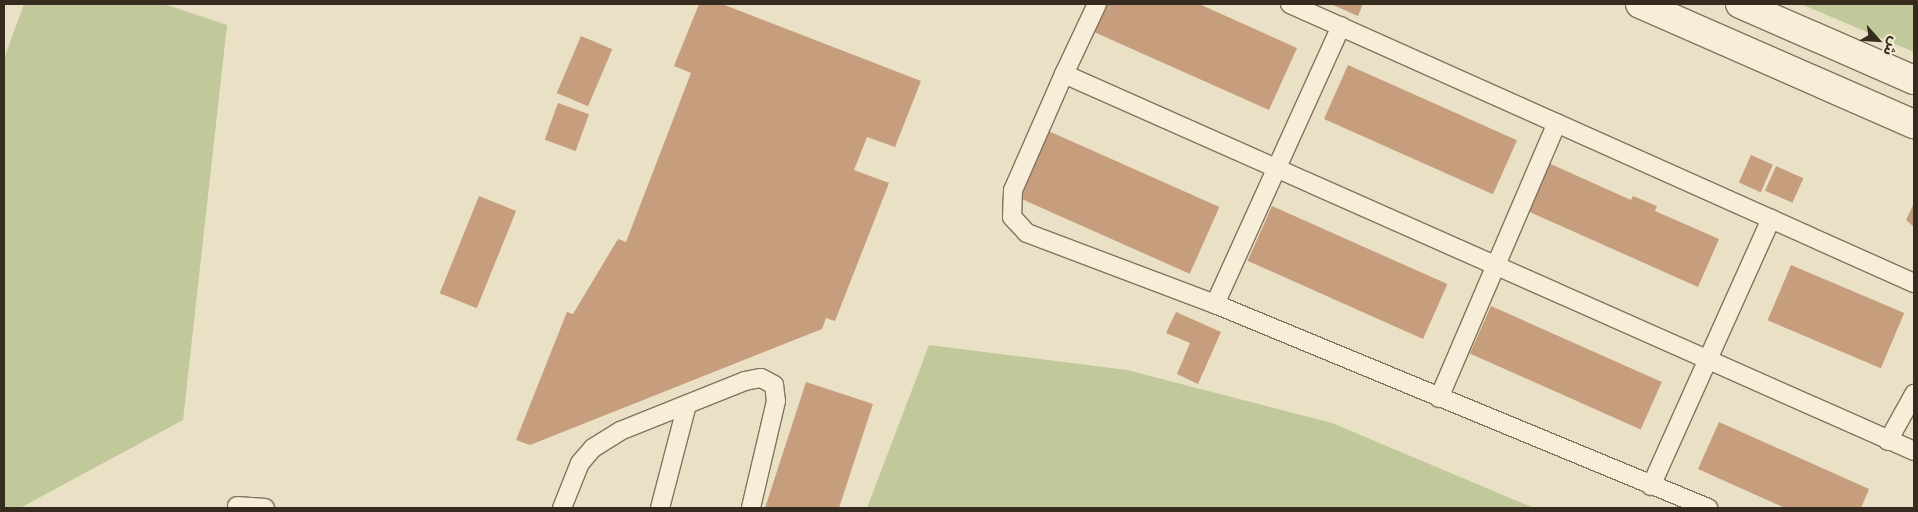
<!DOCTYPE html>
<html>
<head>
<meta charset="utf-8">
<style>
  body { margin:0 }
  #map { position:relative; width:1918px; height:512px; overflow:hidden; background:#eae0c5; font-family:"Playfair Display","Noto Sans Arabic",serif }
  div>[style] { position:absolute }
  .green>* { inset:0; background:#c1c89a }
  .building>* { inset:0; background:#c69e7e; transform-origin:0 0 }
  .roads { filter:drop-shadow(1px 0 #84735d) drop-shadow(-1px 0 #84735d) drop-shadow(0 1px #84735d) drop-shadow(0 -1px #84735d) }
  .lane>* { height:18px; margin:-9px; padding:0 9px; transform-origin:9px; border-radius:9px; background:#f6eed8 }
  .secondary>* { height:28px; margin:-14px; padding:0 14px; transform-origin:14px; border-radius:14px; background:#f6eed8 }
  span { translate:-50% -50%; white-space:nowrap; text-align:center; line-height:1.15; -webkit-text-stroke:5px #f2ebd4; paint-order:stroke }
  .frame { position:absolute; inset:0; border:5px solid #352b1f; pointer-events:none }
  .north { position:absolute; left:1853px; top:15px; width:50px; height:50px; -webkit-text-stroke:4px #f2ebd4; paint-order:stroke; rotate:116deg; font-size:14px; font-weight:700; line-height:20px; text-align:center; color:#352b1f }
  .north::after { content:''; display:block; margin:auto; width:18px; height:22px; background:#352b1f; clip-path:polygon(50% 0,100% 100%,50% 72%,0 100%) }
</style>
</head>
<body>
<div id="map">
  <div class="green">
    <i style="clip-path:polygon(24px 4px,164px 4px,227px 25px,183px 420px,20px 508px,4px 508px,4px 59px)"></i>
    <i style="clip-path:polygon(1801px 4px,1914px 4px,1914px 52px)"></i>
    <i style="clip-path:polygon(929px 345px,1127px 370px,1332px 423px,1534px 508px,867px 508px)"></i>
  </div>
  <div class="building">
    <i style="clip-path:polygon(699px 4px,722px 4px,921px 81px,895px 147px,867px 137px,854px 170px,889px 183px,835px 321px,826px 318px,822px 329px,530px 445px,516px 440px,567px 312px,573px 314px,618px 239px,626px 242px,691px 73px,674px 66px)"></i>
    <i style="clip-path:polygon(1106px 4px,1199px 4px,1297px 48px,1269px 110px,1094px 32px)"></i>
    <i style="clip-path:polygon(1331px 4px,1363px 4px,1358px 16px)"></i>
    <i style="left:581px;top:36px;width:34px;height:62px;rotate:23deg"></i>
    <i style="left:1348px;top:65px;width:185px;height:59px;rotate:24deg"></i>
    <i style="left:558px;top:103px;width:33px;height:39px;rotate:20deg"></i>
    <i style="left:1044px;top:129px;width:192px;height:73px;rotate:24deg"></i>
    <i style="left:1751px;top:155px;width:24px;height:30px;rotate:24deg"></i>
    <i style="clip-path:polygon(1544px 161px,1631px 200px,1633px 196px,1657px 206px,1655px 211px,1719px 239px,1698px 287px,1523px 209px)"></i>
    <i style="left:1776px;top:166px;width:30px;height:27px;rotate:24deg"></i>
    <i style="left:479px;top:196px;width:40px;height:105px;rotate:22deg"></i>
    <i style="clip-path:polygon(1914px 203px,1914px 227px,1906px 220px)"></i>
    <i style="left:1272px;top:206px;width:192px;height:60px;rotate:24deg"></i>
    <i style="left:1791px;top:265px;width:123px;height:60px;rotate:23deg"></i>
    <i style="left:1491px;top:306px;width:187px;height:52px;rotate:24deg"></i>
    <i style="clip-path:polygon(1176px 312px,1221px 332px,1198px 384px,1177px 374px,1190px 343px,1166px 333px)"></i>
    <i style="clip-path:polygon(806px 382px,873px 404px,839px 508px,765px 508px)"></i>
    <i style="clip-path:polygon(1719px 422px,1869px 489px,1861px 508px,1785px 508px,1698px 469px)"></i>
  </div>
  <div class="roads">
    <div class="lane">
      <i style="left:1097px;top:4px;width:77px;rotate:115.2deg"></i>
      <i style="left:1064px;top:74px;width:930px;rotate:23.92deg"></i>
      <i style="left:1290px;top:4px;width:684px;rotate:24.09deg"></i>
      <i style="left:1064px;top:74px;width:127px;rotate:113.7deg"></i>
      <i style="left:1013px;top:190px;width:27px;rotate:92deg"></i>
      <i style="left:1012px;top:217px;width:22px;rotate:47deg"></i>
      <i style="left:1027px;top:233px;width:201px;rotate:20.7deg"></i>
      <i style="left:1215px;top:304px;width:534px;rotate:22.48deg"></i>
      <i style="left:1215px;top:304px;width:305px;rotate:-65.6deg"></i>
      <i style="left:1439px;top:398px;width:299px;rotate:-66.8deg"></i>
      <i style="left:1888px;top:441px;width:54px;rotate:-61deg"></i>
      <i style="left:1651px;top:486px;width:293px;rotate:-65.8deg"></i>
      <i style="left:237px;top:506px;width:28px;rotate:4deg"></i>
      <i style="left:562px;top:508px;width:48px;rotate:-68.2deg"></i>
      <i style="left:580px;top:463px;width:20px;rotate:-49deg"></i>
      <i style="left:593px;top:448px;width:32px;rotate:-32deg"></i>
      <i style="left:620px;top:431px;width:135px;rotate:-21.8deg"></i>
      <i style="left:745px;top:381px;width:16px;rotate:-11deg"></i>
      <i style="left:761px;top:378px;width:15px;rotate:28deg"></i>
      <i style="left:774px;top:385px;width:16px;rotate:83deg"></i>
      <i style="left:776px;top:401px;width:110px;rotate:103.2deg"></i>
      <i style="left:660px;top:508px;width:107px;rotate:-75.4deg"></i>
    </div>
    <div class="secondary">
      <i style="left:1640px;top:4px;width:299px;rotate:23.7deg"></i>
      <i style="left:1740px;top:4px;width:190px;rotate:23.6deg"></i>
    </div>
  </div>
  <div class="frame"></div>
  <div class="north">ش</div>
</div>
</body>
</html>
